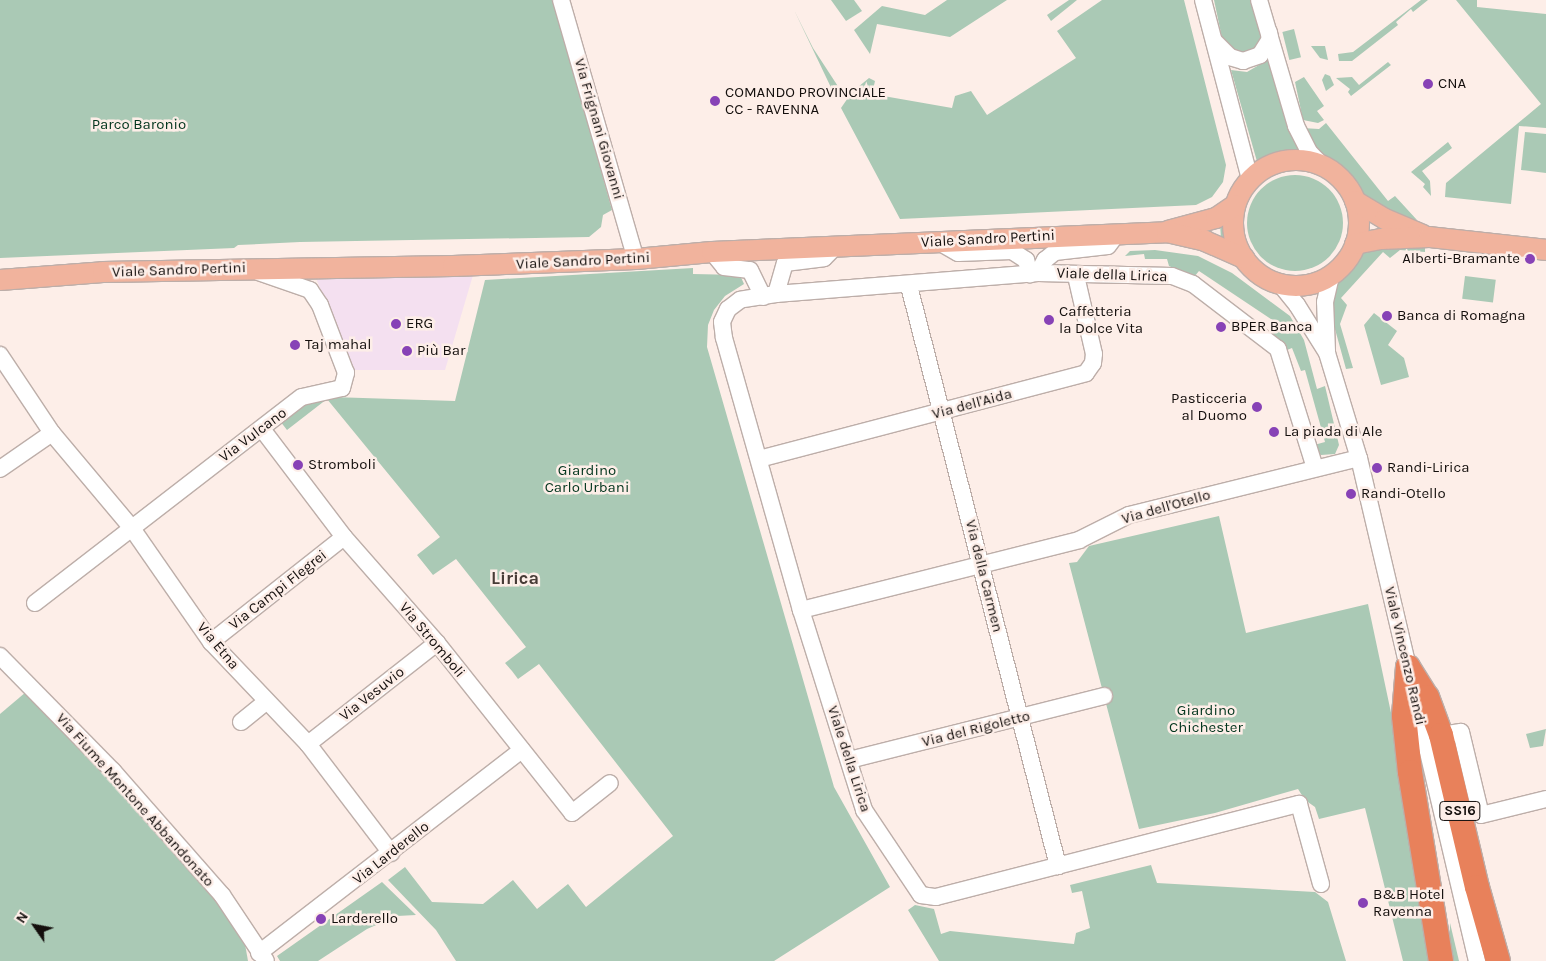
<!DOCTYPE html>
<html>
<head>
<meta charset="utf-8">
<style>
  body { margin:0 }
  #map { position:relative; width:1546px; height:961px; overflow:hidden; background:#fdeee8; font-family:Karla,sans-serif }
  div>[style] { position:absolute }
  .commercial>* { inset:0; background:#f4e0f0 }
  .green>* { inset:0; background:#aac9b5; transform-origin:0 0 }
  .round { border-radius:50% }
  .roads { filter:drop-shadow(1px 0 #bdaea9) drop-shadow(-1px 0 #bdaea9) drop-shadow(0 1px #bdaea9) drop-shadow(0 -1px #bdaea9) }
  .minor>* { height:16px; margin:-8px; padding:0 8px; transform-origin:8px; border-radius:8px; background:#fff }
  .major>* { height:20px; margin:-10px; padding:0 10px; transform-origin:10px; border-radius:10px; background:#f1b39d }
  .major>.ring { margin:-10px; padding:0; box-sizing:content-box; background:none; border:20px solid #f1b39d; border-radius:50% }
  .highway>* { height:24px; margin:-12px; padding:0 12px; transform-origin:12px; border-radius:12px; background:#e8815b }
  .dots>* { width:14px; height:14px; translate:-50% -50%; box-sizing:border-box; border:2px solid #fdeee8; border-radius:50% }
  span { translate:-50% -50%; white-space:nowrap; text-align:center; line-height:1.15; -webkit-text-stroke:5px #fdeee8; paint-order:stroke }
  .shield-label span { padding:1px 4px; background:#fdeee8; border:1px solid; border-radius:4px; -webkit-text-stroke-width:0 }
  .shield-label { font-size:14px; color:#140f0d; font-weight:700 }
  .poi-label { font-size:15px; color:#140f0d }
  .left { translate:0 -50%; text-align:left }
  .right { translate:-100% -50%; text-align:right }
  .park-label { font-size:15px; color:#00341c }
  .street-label { font-size:15px; color:#140f0d }
  .quarter-label { font-size:18px; color:#473b36; font-weight:700 }
  .north { position:absolute; left:10px; top:901px; width:50px; height:50px; -webkit-text-stroke:4px #fdeee8; paint-order:stroke; rotate:303deg; font-size:14px; font-weight:700; line-height:20px; text-align:center; color:#140f0d }
  .north::after { content:''; display:block; margin:auto; width:18px; height:22px; background:#140f0d; clip-path:polygon(50% 0,100% 100%,50% 72%,0 100%) }
</style>
</head>
<body>
<div id="map">
  <div class="commercial">
    <i style="clip-path:polygon(473px 275px,445px 370px,352px 370px,316px 278px)"></i>
  </div>
  <div class="green">
    <i style="clip-path:polygon(0 0,553px 0,612px 210px,603px 215px,601px 227px,589px 237px,300px 242px,238px 245px,234px 248px,0 258px)"></i>
    <i style="clip-path:polygon(831px 0,854px 0,862px 11px,846px 21px)"></i>
    <i style="clip-path:polygon(947px 0,1007px 0,950px 37px,877px 24px,870px 54px,854px 30px,882px 6px,925px 15px)"></i>
    <i style="clip-path:polygon(1069px 0,1077px 0,1051px 21px,1047px 15px)"></i>
    <i style="clip-path:polygon(1102px 0,1184px 0,1226px 165px,1223px 182px,1212px 197px,1196px 205px,900px 219px,841px 108px,852px 92px,869px 78px,875px 81px,872px 94px,952px 108px,955px 96px,971px 91px,987px 115px,1076px 58px,1057px 31px)"></i>
    <i style="clip-path:polygon(1214px 0,1252px 0,1264px 32px,1258px 47px,1242px 54px,1234px 52px,1222px 38px)"></i>
    <i style="clip-path:polygon(1421px 0,1428px 0,1413px 12px,1411px 9px,1396px 22px,1398px 25px,1352px 61px,1339px 61px,1338px 54px,1353px 52px)"></i>
    <i style="clip-path:polygon(1456px 0,1477px 0,1477px 7px,1546px 14px,1546px 128px,1519px 126px,1511px 204px,1445px 197px,1446px 183px,1541px 104px)"></i>
    <i style="clip-path:polygon(794px 10px,813px 48px,843px 94px,836px 98px)"></i>
    <i style="left:1294px;top:29px;width:29px;height:12px;rotate:76deg"></i>
    <i style="clip-path:polygon(1311px 46px,1325px 46px,1328px 60px,1320px 58px)"></i>
    <i style="clip-path:polygon(1271px 58px,1304px 154px,1277px 156px,1258px 165px,1231px 70px,1247px 72px)"></i>
    <i style="clip-path:polygon(1388px 62px,1391px 65px,1351px 96px,1348px 92px,1350px 89px,1336px 78px,1352px 77px,1359px 85px)"></i>
    <i style="clip-path:polygon(1325px 74px,1330px 76px,1334px 85px,1326px 91px,1322px 80px)"></i>
    <i style="clip-path:polygon(1304px 77px,1324px 106px,1317px 111px,1324px 120px,1318px 123px,1303px 120px,1295px 82px)"></i>
    <i style="clip-path:polygon(1326px 123px,1388px 201px,1395px 196px,1417px 220px,1405px 219px,1360px 194px,1350px 176px,1318px 153px,1302px 128px,1319px 129px)"></i>
    <i style="clip-path:polygon(1525px 132px,1546px 134px,1546px 173px,1521px 170px)"></i>
    <i style="clip-path:polygon(1448px 142px,1452px 148px,1422px 171px,1430px 181px,1431px 196px,1423px 187px,1425px 184px,1411px 172px)"></i>
    <i class="round" style="left:1247px;top:175px;width:96px;height:96px"></i>
    <i style="clip-path:polygon(1227px 219px,1231px 244px,1221px 240px,1220px 222px)"></i>
    <i style="clip-path:polygon(1425px 246px,1425px 252px,1400px 250px,1390px 258px,1383px 252px,1341px 298px,1347px 305px,1340px 324px,1353px 368px,1346px 369px,1330px 311px,1336px 285px,1361px 252px,1370px 247px)"></i>
    <i style="clip-path:polygon(1155px 250px,1198px 256px,1232px 273px,1290px 316px,1304px 340px,1317px 389px,1325px 386px,1339px 445px,1335px 454px,1321px 455px,1315px 450px,1314px 445px,1325px 442px,1305px 370px,1301px 371px,1292px 348px,1287px 350px,1270px 333px,1277px 323px,1199px 271px,1194px 277px,1169px 266px,1167px 259px,1145px 259px,1144px 254px,1125px 256px,1130px 251px)"></i>
    <i style="clip-path:polygon(693px 268px,693px 274px,740px 275px,744px 284px,725px 296px,714px 310px,708px 325px,707px 347px,834px 787px,890px 887px,774px 961px,456px 961px,436px 930px,388px 880px,405px 867px,432px 902px,483px 904px,513px 880px,537px 909px,568px 884px,586px 907px,673px 836px,539px 664px,518px 679px,512px 671px,505px 663px,526px 647px,456px 559px,433px 575px,417px 555px,440px 537px,327px 399px,287px 430px,280px 421px,307px 401px,332px 397px,455px 401px,485px 280px)"></i>
    <i style="left:1465px;top:276px;width:31px;height:23px;rotate:7deg"></i>
    <i style="clip-path:polygon(1374px 313px,1397px 331px,1388px 345px,1404px 358px,1409px 377px,1381px 385px,1364px 325px)"></i>
    <i style="clip-path:polygon(1219px 516px,1246px 633px,1368px 604px,1401px 760px,1434px 961px,1403px 961px,1365px 808px,1319px 819px,1315px 807px,1305px 800px,1298px 789px,1215px 813px,1139px 829px,1069px 563px,1077px 562px,1089px 546px)"></i>
    <i style="clip-path:polygon(26px 692px,171px 845px,225px 911px,245px 944px,248px 961px,0 961px,0 714px)"></i>
    <i style="clip-path:polygon(1546px 729px,1543px 746px,1530px 748px,1526px 734px)"></i>
    <i style="clip-path:polygon(1151px 865px,1157px 883px,1315px 892px,1328px 902px,1346px 961px,939px 961px,908px 910px,915px 905px,934px 909px,941px 934px,950px 931px,1074px 944px,1076px 933px,1090px 928px,1082px 891px,1072px 893px,1070px 885px)"></i>
    <i style="clip-path:polygon(382px 882px,416px 915px,397px 916px,367px 929px,318px 961px,280px 961px,277px 956px)"></i>
    <i style="clip-path:polygon(1450px 923px,1459px 961px,1449px 961px)"></i>
  </div>
  <div class="roads">
    <div class="minor">
      <i style="left:561px;top:0;width:270px;rotate:73.9deg"></i>
      <i style="left:1203px;top:0;width:185px;rotate:75.3deg"></i>
      <i style="left:1259px;top:0;width:131px;rotate:73.6deg"></i>
      <i style="left:1296px;top:126px;width:29px;rotate:63deg"></i>
      <i style="left:1309px;top:152px;width:20px;rotate:45deg"></i>
      <i style="left:1214px;top:41px;width:23px;rotate:45deg"></i>
      <i style="left:1230px;top:57px;width:14px;rotate:17deg"></i>
      <i style="left:1243px;top:61px;width:18px;rotate:-19deg"></i>
      <i style="left:1260px;top:55px;width:19px;rotate:-58deg"></i>
      <i style="left:1270px;top:39px;width:7px;rotate:-98deg"></i>
      <i style="left:939px;top:242px;width:22px;rotate:30deg"></i>
      <i style="left:958px;top:253px;width:54px;rotate:-2.1deg"></i>
      <i style="left:1012px;top:251px;width:17px;rotate:33deg"></i>
      <i style="left:1026px;top:260px;width:15px;rotate:74deg"></i>
      <i style="left:712px;top:252px;width:19px;rotate:51deg"></i>
      <i style="left:724px;top:267px;width:26px;rotate:7deg"></i>
      <i style="left:750px;top:270px;width:30px;rotate:64deg"></i>
      <i style="left:1038px;top:273px;width:15px;rotate:-62deg"></i>
      <i style="left:1045px;top:260px;width:13px;rotate:-39deg"></i>
      <i style="left:1055px;top:252px;width:53px;rotate:-6.5deg"></i>
      <i style="left:1108px;top:246px;width:15px;rotate:-53deg"></i>
      <i style="left:1280px;top:284px;width:27px;rotate:51deg"></i>
      <i style="left:1297px;top:305px;width:57px;rotate:58deg"></i>
      <i style="left:1327px;top:353px;width:110px;rotate:73.1deg"></i>
      <i style="left:1359px;top:458px;width:517px;rotate:76.8deg"></i>
      <i style="left:909px;top:286px;width:599px;rotate:75.59deg"></i>
      <i style="left:776px;top:294px;width:32px;rotate:-74deg"></i>
      <i style="left:785px;top:263px;width:39px;rotate:-7deg"></i>
      <i style="left:824px;top:258px;width:16px;rotate:-45deg"></i>
      <i style="left:1327px;top:351px;width:49px;rotate:-92.3deg"></i>
      <i style="left:1325px;top:302px;width:28px;rotate:-77deg"></i>
      <i style="left:0;top:355px;width:94px;rotate:56.3deg"></i>
      <i style="left:52px;top:433px;width:123px;rotate:50deg"></i>
      <i style="left:131px;top:527px;width:140px;rotate:55.2deg"></i>
      <i style="left:211px;top:642px;width:141px;rotate:46.4deg"></i>
      <i style="left:308px;top:744px;width:137px;rotate:52.7deg"></i>
      <i style="left:262px;top:429px;width:136px;rotate:52.8deg"></i>
      <i style="left:344px;top:537px;width:141px;rotate:48.7deg"></i>
      <i style="left:437px;top:643px;width:217px;rotate:51.5deg"></i>
      <i style="left:572px;top:813px;width:48px;rotate:-38.3deg"></i>
      <i style="left:759px;top:459px;width:338px;rotate:-14.7deg"></i>
      <i style="left:1086px;top:373px;width:12px;rotate:-55deg"></i>
      <i style="left:1093px;top:363px;width:9px;rotate:-84deg"></i>
      <i style="left:1094px;top:354px;width:80px;rotate:-103deg"></i>
      <i style="left:1315px;top:468px;width:125px;rotate:-107.3deg"></i>
      <i style="left:1278px;top:349px;width:107px;rotate:-142.6deg"></i>
      <i style="left:1193px;top:284px;width:22px;rotate:-159deg"></i>
      <i style="left:1172px;top:276px;width:134px;rotate:-178.7deg"></i>
      <i style="left:1038px;top:273px;width:263px;rotate:175.4deg"></i>
      <i style="left:776px;top:294px;width:36px;rotate:171deg"></i>
      <i style="left:740px;top:300px;width:15px;rotate:143deg"></i>
      <i style="left:728px;top:309px;width:14px;rotate:115deg"></i>
      <i style="left:722px;top:322px;width:16px;rotate:83deg"></i>
      <i style="left:724px;top:338px;width:283px;rotate:74.2deg"></i>
      <i style="left:801px;top:610px;width:210px;rotate:72.5deg"></i>
      <i style="left:864px;top:810px;width:102px;rotate:56.2deg"></i>
      <i style="left:921px;top:895px;width:15px;rotate:8deg"></i>
      <i style="left:936px;top:897px;width:375px;rotate:-14.4deg"></i>
      <i style="left:1299px;top:804px;width:83px;rotate:74.6deg"></i>
      <i style="left:0;top:469px;width:63px;rotate:-34.7deg"></i>
      <i style="left:35px;top:603px;width:337px;rotate:-37.7deg"></i>
      <i style="left:302px;top:397px;width:41px;rotate:-12.7deg"></i>
      <i style="left:342px;top:388px;width:16px;rotate:-75deg"></i>
      <i style="left:346px;top:373px;width:73px;rotate:-110.9deg"></i>
      <i style="left:320px;top:305px;width:18px;rotate:-124deg"></i>
      <i style="left:310px;top:290px;width:55px;rotate:-160.9deg"></i>
      <i style="left:801px;top:610px;width:287px;rotate:-14.1deg"></i>
      <i style="left:1079px;top:540px;width:56px;rotate:-26.6deg"></i>
      <i style="left:1129px;top:515px;width:237px;rotate:-13.9deg"></i>
      <i style="left:211px;top:642px;width:169px;rotate:-38.3deg"></i>
      <i style="left:0;top:656px;width:161px;rotate:45.5deg"></i>
      <i style="left:113px;top:771px;width:165px;rotate:48.7deg"></i>
      <i style="left:222px;top:895px;width:79px;rotate:56.3deg"></i>
      <i style="left:241px;top:722px;width:33px;rotate:-39deg"></i>
      <i style="left:1441px;top:735px;width:20px;rotate:-9deg"></i>
      <i style="left:1461px;top:732px;width:85px;rotate:76.5deg"></i>
      <i style="left:1481px;top:815px;width:67px;rotate:-13.8deg"></i>
      <i style="left:308px;top:744px;width:164px;rotate:-38.1deg"></i>
      <i style="left:849px;top:760px;width:263px;rotate:-14.1deg"></i>
      <i style="left:259px;top:953px;width:332px;rotate:-37.7deg"></i>
    </div>
    <div class="major">
      <i class="ring" style="left:1233px;top:160px;width:106px;height:106px"></i>
      <i style="left:1355px;top:201px;width:35px;rotate:31deg"></i>
      <i style="left:1385px;top:219px;width:41px;rotate:22.8deg"></i>
      <i style="left:1168px;top:231px;width:50px;rotate:-15.2deg"></i>
      <i style="left:1216px;top:218px;width:23px;rotate:-34deg"></i>
      <i style="left:1355px;top:244px;width:26px;rotate:-11deg"></i>
      <i style="left:1381px;top:239px;width:48px;rotate:-2.4deg"></i>
      <i style="left:1429px;top:237px;width:118px;rotate:6.3deg"></i>
      <i style="left:0;top:280px;width:103px;rotate:-4.4deg"></i>
      <i style="left:103px;top:272px;width:350px;rotate:-1deg"></i>
      <i style="left:453px;top:266px;width:183px;rotate:-2.2deg"></i>
      <i style="left:636px;top:259px;width:76px;rotate:-5.3deg"></i>
      <i style="left:712px;top:252px;width:455px;rotate:-2.5deg"></i>
      <i style="left:1167px;top:232px;width:39px;rotate:13deg"></i>
      <i style="left:1205px;top:241px;width:43px;rotate:23.6deg"></i>
    </div>
    <div class="highway">
      <i style="left:1408px;top:667px;width:36px;rotate:58deg"></i>
      <i style="left:1427px;top:697px;width:40px;rotate:69.8deg"></i>
      <i style="left:1441px;top:735px;width:156px;rotate:76.7deg"></i>
      <i style="left:1477px;top:887px;width:77px;rotate:74.2deg"></i>
      <i style="left:1408px;top:667px;width:49px;rotate:94.7deg"></i>
      <i style="left:1404px;top:716px;width:56px;rotate:83.9deg"></i>
      <i style="left:1410px;top:772px;width:192px;rotate:80.7deg"></i>
    </div>
  </div>
  <div class="dots">
    <i style="left:1428px;top:84px;background:#8742b6"></i>
    <i style="left:715px;top:101px;background:#8742b6"></i>
    <i style="left:1530px;top:259px;background:#8742b6"></i>
    <i style="left:1387px;top:316px;background:#8742b6"></i>
    <i style="left:1049px;top:320px;background:#8742b6"></i>
    <i style="left:396px;top:324px;background:#8742b6"></i>
    <i style="left:1221px;top:327px;background:#8742b6"></i>
    <i style="left:295px;top:345px;background:#8742b6"></i>
    <i style="left:407px;top:351px;background:#8742b6"></i>
    <i style="left:1257px;top:407px;background:#8742b6"></i>
    <i style="left:1274px;top:432px;background:#8742b6"></i>
    <i style="left:298px;top:465px;background:#8742b6"></i>
    <i style="left:1377px;top:468px;background:#8742b6"></i>
    <i style="left:1351px;top:494px;background:#8742b6"></i>
    <i style="left:1363px;top:903px;background:#8742b6"></i>
    <i style="left:321px;top:919px;background:#8742b6"></i>
  </div>
  <div class="shield-label">
    <span style="left:1460px;top:811px">SS16</span>
  </div>
  <div class="poi-label">
    <span class="left" style="left:1438px;top:84px">CNA</span>
    <span class="left" style="left:725px;top:101px">COMANDO PROVINCIALE<br>CC - RAVENNA</span>
    <span class="right" style="left:1520px;top:259px">Alberti-Bramante</span>
    <span class="left" style="left:1059px;top:320px">Caffetteria<br>la Dolce Vita</span>
    <span class="left" style="left:1397px;top:316px">Banca di Romagna</span>
    <span class="left" style="left:406px;top:324px">ERG</span>
    <span class="left" style="left:1231px;top:327px">BPER Banca</span>
    <span class="left" style="left:305px;top:345px">Taj mahal</span>
    <span class="left" style="left:417px;top:351px">Più Bar</span>
    <span class="right" style="left:1247px;top:407px">Pasticceria<br>al Duomo</span>
    <span class="left" style="left:1284px;top:432px">La piada di Ale</span>
    <span class="left" style="left:308px;top:465px">Stromboli</span>
    <span class="left" style="left:1387px;top:468px">Randi-Lirica</span>
    <span class="left" style="left:1361px;top:494px">Randi-Otello</span>
    <span class="left" style="left:1373px;top:903px">B&amp;B Hotel<br>Ravenna</span>
    <span class="left" style="left:331px;top:919px">Larderello</span>
  </div>
  <div class="park-label">
    <span style="left:139px;top:125px">Parco Baronio</span>
    <span style="left:587px;top:479px">Giardino<br>Carlo Urbani</span>
    <span style="left:1206px;top:719px">Giardino<br>Chichester</span>
  </div>
  <div class="street-label">
    <span style="left:599px;top:129px;rotate:74deg">Via Frignani Giovanni</span>
    <span style="left:988px;top:239px;rotate:-3deg">Viale Sandro Pertini</span>
    <span style="left:583px;top:261px;rotate:-3deg">Viale Sandro Pertini</span>
    <span style="left:179px;top:270px;rotate:-2deg">Viale Sandro Pertini</span>
    <span style="left:1112px;top:275px;rotate:2deg">Viale della Lirica</span>
    <span style="left:972px;top:404px;rotate:-15deg">Via dell'Aida</span>
    <span style="left:253px;top:435px;rotate:-37deg">Via Vulcano</span>
    <span style="left:1166px;top:507px;rotate:-16deg">Via dell'Otello</span>
    <span style="left:984px;top:576px;rotate:76deg">Via della Carmen</span>
    <span style="left:278px;top:590px;rotate:-38deg">Via Campi Flegrei</span>
    <span style="left:432px;top:640px;rotate:50deg">Via Stromboli</span>
    <span style="left:218px;top:646px;rotate:50deg">Via Etna</span>
    <span style="left:1405px;top:656px;rotate:77deg">Viale Vincenzo Randi</span>
    <span style="left:372px;top:694px;rotate:-38deg">Via Vesuvio</span>
    <span style="left:976px;top:729px;rotate:-14deg">Via del Rigoletto</span>
    <span style="left:849px;top:759px;rotate:72deg">Viale della Lirica</span>
    <span style="left:135px;top:800px;rotate:48deg">Via Fiume Montone Abbandonato</span>
    <span style="left:391px;top:853px;rotate:-38deg">Via Larderello</span>
  </div>
  <div class="quarter-label">
    <span style="left:515px;top:578px">Lirica</span>
  </div>
  <div class="north">N</div>
</div>
</body>
</html>
